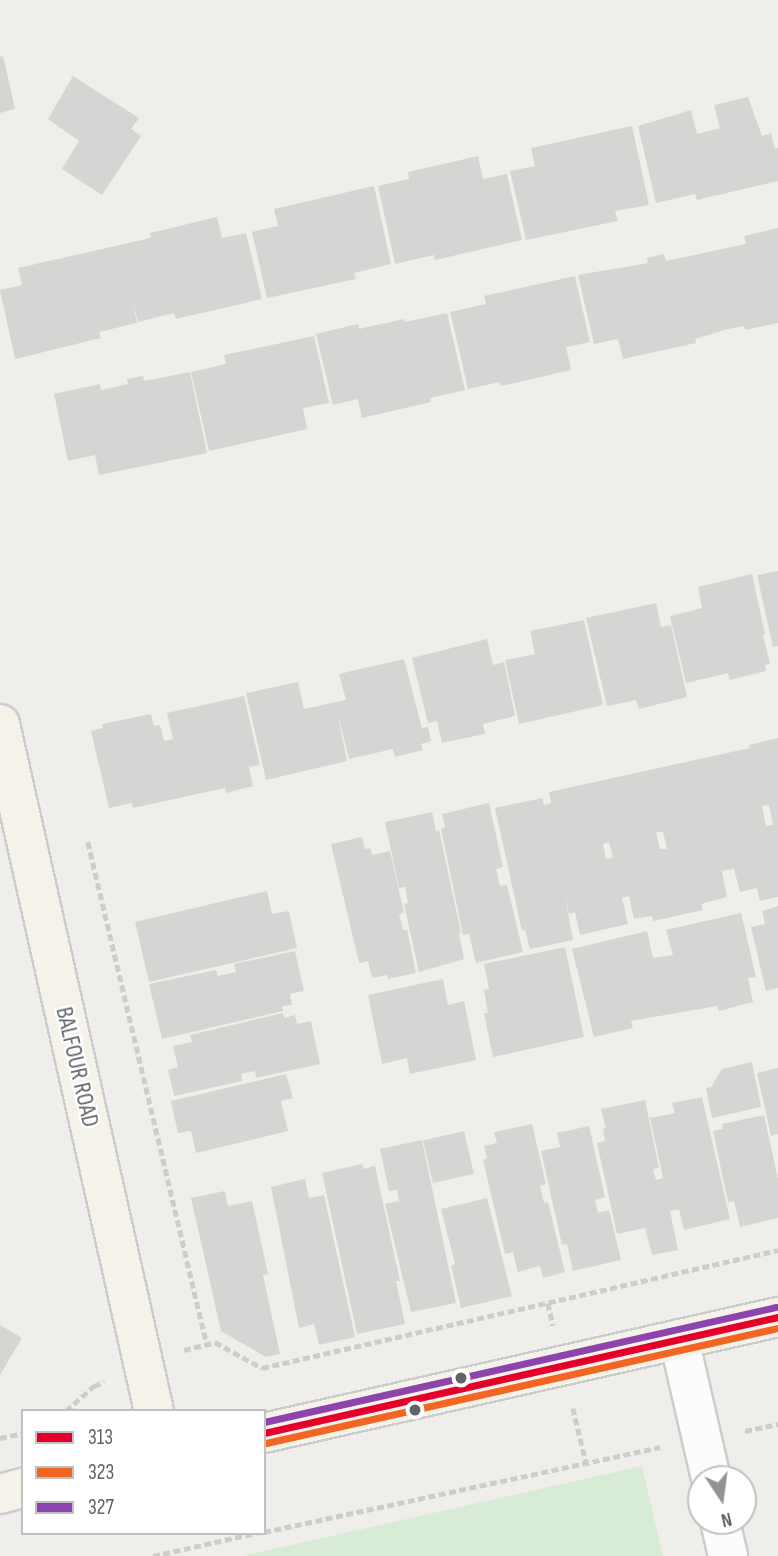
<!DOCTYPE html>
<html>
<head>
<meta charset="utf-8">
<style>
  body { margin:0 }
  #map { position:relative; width:778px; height:1556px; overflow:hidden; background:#efeeea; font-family:"Sofia Sans Condensed",sans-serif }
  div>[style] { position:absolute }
  .green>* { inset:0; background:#d8ebd6 }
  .building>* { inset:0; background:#d6d5d3; transform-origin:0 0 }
  .path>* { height:4.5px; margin-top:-2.25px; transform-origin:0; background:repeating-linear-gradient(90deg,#cacfcc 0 7px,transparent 0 10.5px) }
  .roads { filter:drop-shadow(2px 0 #cbcccc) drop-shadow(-2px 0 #cbcccc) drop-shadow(0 2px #cbcccc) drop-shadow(0 -2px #cbcccc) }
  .minor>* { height:38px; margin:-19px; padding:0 19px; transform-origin:19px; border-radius:19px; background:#fdfcfc }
  .major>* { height:38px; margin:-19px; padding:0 19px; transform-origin:19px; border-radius:19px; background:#f4f2e9 }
  .bus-1>* { height:7px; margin:-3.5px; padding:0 3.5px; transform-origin:3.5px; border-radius:3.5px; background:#e4002b }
  .bus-2>* { height:7px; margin:-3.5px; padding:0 3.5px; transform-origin:3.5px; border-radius:3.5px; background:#f26522 }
  .bus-3>* { height:7px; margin:-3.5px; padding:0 3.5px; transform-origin:3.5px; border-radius:3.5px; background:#8e44ad }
  .dots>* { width:19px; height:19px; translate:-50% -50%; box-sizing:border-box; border:4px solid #fff; border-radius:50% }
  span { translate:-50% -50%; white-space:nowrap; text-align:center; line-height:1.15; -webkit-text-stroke:5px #fff; paint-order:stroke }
  .street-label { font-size:24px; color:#5f6368 }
  .legend { position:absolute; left:21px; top:1409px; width:245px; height:126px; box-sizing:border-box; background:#fff; border:2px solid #bfc1c3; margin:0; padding:9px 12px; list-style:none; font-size:21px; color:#5f6368 }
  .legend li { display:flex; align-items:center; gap:14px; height:35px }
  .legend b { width:35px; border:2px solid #bfc1c3 }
  .north { position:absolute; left:687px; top:1465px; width:70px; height:70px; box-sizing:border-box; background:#fff; border:2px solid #bfc1c3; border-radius:50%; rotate:167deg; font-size:19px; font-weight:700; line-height:28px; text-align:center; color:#5f6368 }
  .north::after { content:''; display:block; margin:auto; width:24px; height:32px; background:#919496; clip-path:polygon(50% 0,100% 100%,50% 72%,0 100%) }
</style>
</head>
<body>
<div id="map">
  <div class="green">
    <i style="clip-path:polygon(642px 1466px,663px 1556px,243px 1556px,309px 1541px)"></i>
  </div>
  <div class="building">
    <i style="clip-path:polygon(3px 56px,15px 109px,0 113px,0 57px)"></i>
    <i style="clip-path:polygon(73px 76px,139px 118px,131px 129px,141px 136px,102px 195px,62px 169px,79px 141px,48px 119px)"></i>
    <i style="clip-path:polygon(748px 97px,762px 136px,771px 133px,775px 149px,778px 148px,778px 181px,697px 200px,695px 194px,656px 203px,638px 126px,691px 110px,697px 134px,720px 128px,714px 105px)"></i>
    <i style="clip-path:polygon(632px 126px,649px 205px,615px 211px,618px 221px,526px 240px,510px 171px,535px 166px,531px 148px)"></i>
    <i style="clip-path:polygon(478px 156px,483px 179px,507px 174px,522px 240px,435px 260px,434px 255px,395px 264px,378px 186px,409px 179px,408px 172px)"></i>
    <i style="clip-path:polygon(374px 186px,391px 264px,354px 273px,356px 279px,267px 298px,252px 232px,278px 226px,274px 209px)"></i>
    <i style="clip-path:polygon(217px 217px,222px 238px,246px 233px,262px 299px,176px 319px,174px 313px,138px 322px,132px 299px,137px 323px,99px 332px,101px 338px,15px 359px,0 290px,22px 285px,18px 268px,151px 238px,150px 233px)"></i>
    <i style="clip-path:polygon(778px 228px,778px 323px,745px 330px,744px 326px,728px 329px,695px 339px,696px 343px,623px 359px,618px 339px,594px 344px,578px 275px,648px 263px,647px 258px,664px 254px,666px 261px,746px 244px,744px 236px)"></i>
    <i style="clip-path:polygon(575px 276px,590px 342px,566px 347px,571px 370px,501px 386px,500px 382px,468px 389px,450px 312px,486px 304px,484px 296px)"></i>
    <i style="clip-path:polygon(447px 313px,465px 390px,430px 398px,431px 402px,362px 418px,358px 399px,333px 405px,316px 334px,358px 324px,359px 329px,404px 319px,405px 322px)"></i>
    <i style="clip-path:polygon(314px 336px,329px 403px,303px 408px,307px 429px,209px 451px,191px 372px,226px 364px,224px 355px)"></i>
    <i style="clip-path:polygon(190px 372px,207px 453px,99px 475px,95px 455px,68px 461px,54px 394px,100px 384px,101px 390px,128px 384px,127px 379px,143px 376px,144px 381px)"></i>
    <i style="clip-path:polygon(778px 571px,778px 646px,773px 647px,757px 575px)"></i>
    <i style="clip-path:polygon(752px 574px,765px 634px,763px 635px,770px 664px,765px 665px,766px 671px,730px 680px,728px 673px,686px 683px,670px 616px,702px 608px,698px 587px)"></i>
    <i style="clip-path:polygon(656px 603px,661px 627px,671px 625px,687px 697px,639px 709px,636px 700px,607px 706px,586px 618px)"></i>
    <i style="clip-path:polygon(584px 620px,603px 705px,519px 724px,505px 660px,535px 654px,530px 631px)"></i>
    <i style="clip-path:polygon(487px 639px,493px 665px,504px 662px,515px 716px,483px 724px,485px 734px,442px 743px,437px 721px,428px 723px,412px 658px)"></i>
    <i style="clip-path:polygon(404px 659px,422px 728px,428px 727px,431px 741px,421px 744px,423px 750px,395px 757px,393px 749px,349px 759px,337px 711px,347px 761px,266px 780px,246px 693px,298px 682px,304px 709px,346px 700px,339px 674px)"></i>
    <i style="clip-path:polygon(244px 696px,260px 765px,249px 767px,253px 786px,226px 793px,225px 788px,133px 808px,132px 803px,109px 808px,91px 731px,103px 728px,102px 724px,151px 714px,154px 726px,160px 725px,164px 741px,173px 739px,167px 713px)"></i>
    <i style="clip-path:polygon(evenodd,778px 738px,778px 897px,760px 901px,757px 888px,740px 892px,734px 869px,722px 871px,727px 897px,701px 904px,703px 910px,653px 921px,652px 916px,634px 919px,629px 896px,622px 898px,628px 924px,580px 935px,575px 912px,569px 914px,564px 891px,573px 940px,530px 949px,525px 930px,522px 931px,495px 808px,542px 798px,544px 805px,551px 803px,549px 792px,750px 748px,749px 745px,778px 738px,769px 805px,773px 825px,766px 826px,762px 806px,769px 805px,778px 738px,656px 832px,663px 832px,667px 849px,660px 849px,656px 832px,778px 738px,609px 842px,613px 858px,606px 859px,603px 844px,609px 842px)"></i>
    <i style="clip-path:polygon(489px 803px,503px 867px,496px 869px,500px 886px,507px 885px,523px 952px,476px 963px,469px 934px,463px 935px,441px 829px,445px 827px,442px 814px)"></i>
    <i style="clip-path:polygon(432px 812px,436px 831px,439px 830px,461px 933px,459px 934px,464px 959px,419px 972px,404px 904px,408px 903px,405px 887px,399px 888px,385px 822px)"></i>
    <i style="clip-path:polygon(362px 837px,365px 849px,370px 848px,372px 855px,390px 851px,404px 913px,399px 914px,403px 930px,407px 929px,416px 973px,388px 979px,387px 975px,372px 978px,368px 961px,359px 963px,331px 844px)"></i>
    <i style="clip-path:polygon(267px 891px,272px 914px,289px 911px,297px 948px,149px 982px,135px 922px)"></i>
    <i style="clip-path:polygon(778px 906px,778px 988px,766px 991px,751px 927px,765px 924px,762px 911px)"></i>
    <i style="clip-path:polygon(741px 913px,756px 977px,748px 978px,753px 1002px,719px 1011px,717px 1006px,631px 1021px,633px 1028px,594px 1037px,572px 949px,647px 931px,653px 958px,673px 955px,666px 930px)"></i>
    <i style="clip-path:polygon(565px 947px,584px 1037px,493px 1057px,484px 1013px,488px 1013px,484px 990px,489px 989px,484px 964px)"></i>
    <i style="clip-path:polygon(295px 951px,304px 991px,290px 994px,292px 1005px,282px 1006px,283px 1011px,162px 1039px,149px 984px,216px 970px,218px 976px,236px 972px,234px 964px)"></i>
    <i style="clip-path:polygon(443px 979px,448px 1005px,464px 1001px,476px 1060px,410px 1074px,407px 1058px,382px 1064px,368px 995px)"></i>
    <i style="clip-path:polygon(283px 1013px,284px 1018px,295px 1015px,297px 1024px,311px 1021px,320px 1064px,256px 1078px,255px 1071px,241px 1074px,242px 1081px,174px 1096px,168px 1070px,178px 1067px,173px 1046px,192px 1042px,190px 1035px)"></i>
    <i style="clip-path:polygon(752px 1062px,761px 1107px,712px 1118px,706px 1088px,711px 1087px,722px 1069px)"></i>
    <i style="clip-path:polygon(778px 1068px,778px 1134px,771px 1136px,757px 1073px)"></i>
    <i style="clip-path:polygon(286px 1074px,293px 1098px,281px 1101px,288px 1131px,196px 1153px,191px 1131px,178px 1133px,171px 1101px)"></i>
    <i style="clip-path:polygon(702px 1097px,730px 1219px,684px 1230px,679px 1209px,670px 1211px,678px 1250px,652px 1255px,645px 1228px,617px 1234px,597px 1143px,605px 1141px,603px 1129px,606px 1128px,601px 1109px,645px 1100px,659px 1168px,653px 1169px,656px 1180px,663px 1178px,650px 1118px,675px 1113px,672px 1103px)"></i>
    <i style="clip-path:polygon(764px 1115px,778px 1179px,778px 1218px,740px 1227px,734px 1201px,728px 1202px,713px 1131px,723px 1129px,722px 1124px)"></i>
    <i style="clip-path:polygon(532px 1124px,546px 1184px,540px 1186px,544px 1203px,548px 1202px,565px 1272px,543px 1278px,540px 1266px,518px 1272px,513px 1252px,505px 1254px,483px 1160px,487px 1158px,484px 1146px,497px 1143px,494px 1132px)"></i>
    <i style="clip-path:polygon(589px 1126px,605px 1197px,595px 1200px,598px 1213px,609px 1210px,621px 1260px,573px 1271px,567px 1244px,562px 1245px,541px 1151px,560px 1147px,557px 1133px)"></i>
    <i style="left:464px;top:1131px;width:44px;height:42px;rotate:77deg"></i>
    <i style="clip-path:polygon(422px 1140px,456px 1303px,411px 1312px,385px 1204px,399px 1201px,397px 1190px,389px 1191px,380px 1149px)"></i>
    <i style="clip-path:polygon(362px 1164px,364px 1169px,375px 1166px,400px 1281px,396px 1281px,405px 1324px,357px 1334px,322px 1173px)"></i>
    <i style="clip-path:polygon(305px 1179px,309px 1198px,324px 1195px,355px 1337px,319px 1345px,314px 1324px,299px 1328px,271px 1187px)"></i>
    <i style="clip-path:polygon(225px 1191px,228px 1206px,252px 1201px,268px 1274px,263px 1275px,280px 1354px,266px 1357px,221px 1331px,191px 1198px)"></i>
    <i style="clip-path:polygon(487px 1198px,512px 1296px,461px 1308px,451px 1266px,455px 1264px,441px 1209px)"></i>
    <i style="clip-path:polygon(0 1325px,22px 1338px,0 1375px)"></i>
  </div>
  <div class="path">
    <i style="left:88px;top:842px;width:517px;rotate:76.69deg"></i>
    <i style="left:548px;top:1303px;width:23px;rotate:77deg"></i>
    <i style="left:184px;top:1350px;width:32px;rotate:-14deg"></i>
    <i style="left:215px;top:1342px;width:54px;rotate:29deg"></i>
    <i style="left:262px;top:1368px;width:529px;rotate:-12.88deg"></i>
    <i style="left:573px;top:1408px;width:56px;rotate:76.5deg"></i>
    <i style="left:66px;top:1411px;width:38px;rotate:-42deg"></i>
    <i style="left:94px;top:1386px;width:11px;rotate:-22deg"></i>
    <i style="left:745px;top:1431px;width:34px;rotate:-12deg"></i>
    <i style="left:0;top:1438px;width:24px;rotate:-12deg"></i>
    <i style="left:264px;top:1532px;width:405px;rotate:-12.1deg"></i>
    <i style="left:153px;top:1556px;width:106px;rotate:-12.6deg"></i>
  </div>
  <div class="roads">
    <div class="minor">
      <i style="left:679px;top:1339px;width:144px;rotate:77.1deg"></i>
      <i style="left:720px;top:1521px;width:36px;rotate:77deg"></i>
    </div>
    <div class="major">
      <i style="left:0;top:724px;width:704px;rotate:77.37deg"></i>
      <i style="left:264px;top:1433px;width:527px;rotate:-12.72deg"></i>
      <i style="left:0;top:1494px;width:24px;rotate:-15deg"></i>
    </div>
  </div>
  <div class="bus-1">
    <i style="left:264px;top:1433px;width:527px;rotate:-12.72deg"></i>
  </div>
  <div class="bus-2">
    <i style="left:266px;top:1443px;width:525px;rotate:-12.66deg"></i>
  </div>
  <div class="bus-3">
    <i style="left:264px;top:1422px;width:525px;rotate:-12.66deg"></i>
  </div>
  <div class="dots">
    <i style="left:461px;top:1378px;background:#5f6368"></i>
    <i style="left:415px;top:1410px;background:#5f6368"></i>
  </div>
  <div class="street-label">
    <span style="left:77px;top:1067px;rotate:77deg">BALFOUR ROAD</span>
  </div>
  <ul class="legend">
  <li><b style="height:9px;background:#e4002b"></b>313</li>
  <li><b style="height:9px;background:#f26522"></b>323</li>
  <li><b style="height:9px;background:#8e44ad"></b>327</li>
  </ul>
  <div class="north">N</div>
</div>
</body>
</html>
